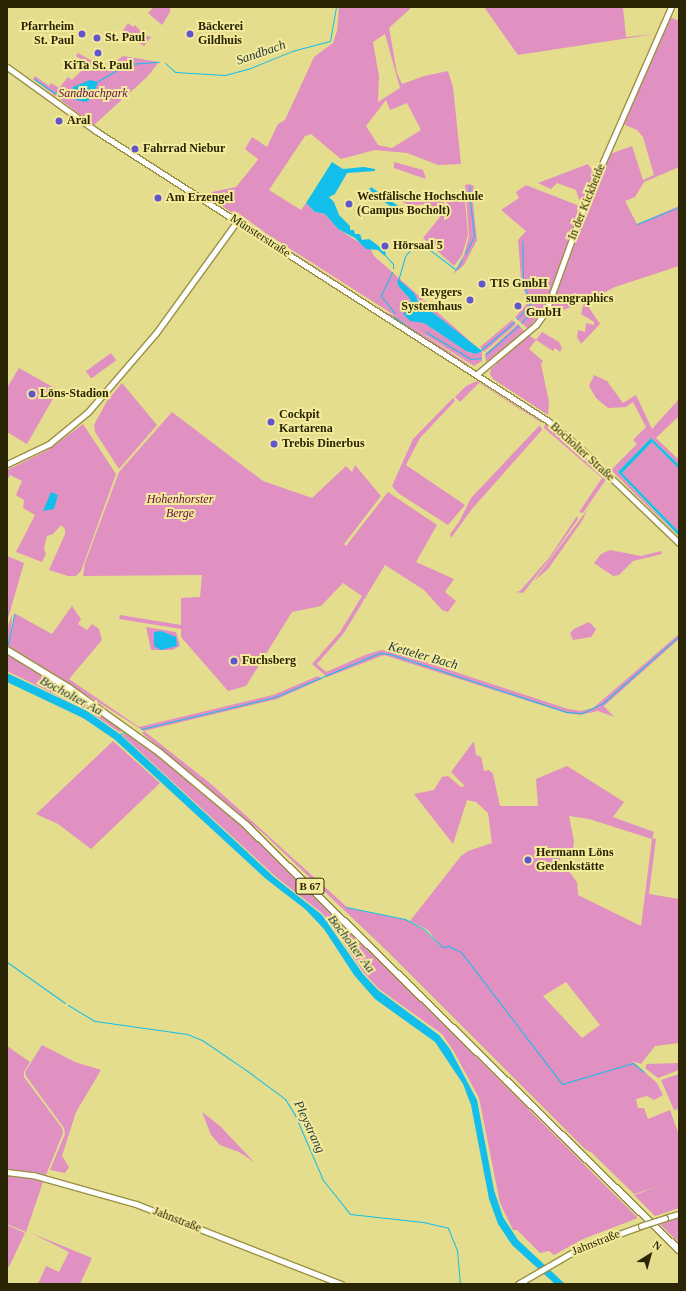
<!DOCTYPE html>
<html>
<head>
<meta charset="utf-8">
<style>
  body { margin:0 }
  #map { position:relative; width:686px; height:1291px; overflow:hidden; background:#e5dd8e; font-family:"Times New Roman",serif }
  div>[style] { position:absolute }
  .green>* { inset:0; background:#e090c1; transform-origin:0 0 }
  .water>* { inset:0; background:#14beea }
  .stream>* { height:1px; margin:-0.5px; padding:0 0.5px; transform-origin:0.5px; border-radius:0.5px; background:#14beea }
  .roads { filter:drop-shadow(1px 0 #9a9144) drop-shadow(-1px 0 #9a9144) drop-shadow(0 1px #9a9144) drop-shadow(0 -1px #9a9144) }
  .tertiary>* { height:4.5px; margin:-2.25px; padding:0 2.25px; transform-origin:2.25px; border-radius:2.25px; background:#fff }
  .secondary>* { height:5px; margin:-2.5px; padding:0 2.5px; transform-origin:2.5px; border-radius:2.5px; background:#fff }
  .trunk>* { height:6px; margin:-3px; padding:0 3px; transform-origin:3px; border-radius:3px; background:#fff }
  .bridges { filter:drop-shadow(1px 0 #9a9144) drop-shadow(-1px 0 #9a9144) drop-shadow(0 1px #9a9144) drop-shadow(0 -1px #9a9144) }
  .tertiary-bridge>* { height:4.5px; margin:-2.25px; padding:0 2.25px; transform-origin:2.25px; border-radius:2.25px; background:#fff }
  .dots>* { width:11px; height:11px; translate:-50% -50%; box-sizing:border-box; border:2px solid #f3ea9b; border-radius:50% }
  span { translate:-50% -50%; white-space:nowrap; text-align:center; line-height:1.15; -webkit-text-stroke:4px #f3ea9b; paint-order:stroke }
  .shield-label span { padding:1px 3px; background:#f3ea9b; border:1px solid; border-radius:3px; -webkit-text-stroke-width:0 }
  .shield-label { font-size:11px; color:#2a2605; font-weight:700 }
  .poi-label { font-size:12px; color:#2a2605; font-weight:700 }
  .right { translate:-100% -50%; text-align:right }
  .left { translate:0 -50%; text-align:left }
  .park-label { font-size:12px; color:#620d4a; font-style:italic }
  .street-label { font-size:12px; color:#2a2605 }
  .water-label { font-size:13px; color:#213841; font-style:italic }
  .frame { position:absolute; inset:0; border:8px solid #2a2605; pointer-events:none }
  .north { position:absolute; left:630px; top:1235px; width:40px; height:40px; -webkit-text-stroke:3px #f3ea9b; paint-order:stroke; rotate:37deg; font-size:11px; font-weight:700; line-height:16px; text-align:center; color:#2a2605 }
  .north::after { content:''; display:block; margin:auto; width:14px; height:18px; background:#2a2605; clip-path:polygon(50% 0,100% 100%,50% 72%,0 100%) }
</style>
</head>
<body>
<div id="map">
  <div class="green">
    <i style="clip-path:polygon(154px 7px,170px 7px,170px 12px,162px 25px,148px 13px)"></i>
    <i style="clip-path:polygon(evenodd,339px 7px,416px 7px,411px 8px,389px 28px,397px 73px,402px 84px,424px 76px,448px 71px,453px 87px,461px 164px,438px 165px,407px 153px,375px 150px,341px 159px,311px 134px,305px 136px,269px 190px,301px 210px,306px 203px,315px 212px,325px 214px,338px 229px,371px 250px,374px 256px,480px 350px,452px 329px,397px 281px,399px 287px,411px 300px,404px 316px,424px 323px,466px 351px,473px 353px,482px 351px,482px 361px,474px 366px,267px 234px,237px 212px,231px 212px,208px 197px,212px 192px,236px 187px,257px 161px,258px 159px,245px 149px,252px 137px,267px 147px,278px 124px,285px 120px,314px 57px,333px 43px,337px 31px,339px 7px,385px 34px,400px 88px,378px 102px,379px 76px,373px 42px,385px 34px,339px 7px,386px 100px,390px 110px,407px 103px,421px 130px,392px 148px,378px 145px,366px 126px,386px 100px)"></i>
    <i style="clip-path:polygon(484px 7px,623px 7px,626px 37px,655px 34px,518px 55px)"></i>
    <i style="clip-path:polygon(670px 17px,679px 21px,679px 167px,644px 182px,635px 197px,625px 201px,637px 224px,679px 206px,679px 266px,615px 287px,585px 302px,600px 324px,581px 344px,577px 337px,578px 330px,585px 332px,586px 323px,594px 325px,594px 322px,581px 314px,584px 302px,545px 317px,587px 205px,610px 154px,632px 146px,643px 180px,654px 175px,643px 137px,637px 130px,623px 124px)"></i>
    <i style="clip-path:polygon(128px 23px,133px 27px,135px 25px,143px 34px,151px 37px,144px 46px,122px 32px)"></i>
    <i style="clip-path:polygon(78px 53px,106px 69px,123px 56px,159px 62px,147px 77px,94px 125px,33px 79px,35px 76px,49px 86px,51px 83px,59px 88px,68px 77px,72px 80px,88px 64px,76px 56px)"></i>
    <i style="clip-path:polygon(394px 162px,423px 170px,426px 179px,394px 168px)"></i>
    <i style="clip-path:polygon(588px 164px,595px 174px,584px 201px,579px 199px,576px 190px,557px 183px,551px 189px,538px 183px)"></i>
    <i style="clip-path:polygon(469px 184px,474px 186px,472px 195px,477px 240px,464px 265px,453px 274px,464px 255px,469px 236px,465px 185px)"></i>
    <i style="clip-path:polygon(526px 185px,582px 207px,543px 310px,528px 329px,515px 317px,528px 303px,521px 279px,518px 240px,526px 231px,501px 210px,519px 198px,516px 192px)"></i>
    <i style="clip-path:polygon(406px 199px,422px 202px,465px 201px,468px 235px,462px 255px,454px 266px,423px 238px,440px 217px,427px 204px,409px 206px,402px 201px)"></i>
    <i style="clip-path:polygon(251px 225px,383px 311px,398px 317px,469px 365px,467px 367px,269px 240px)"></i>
    <i style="clip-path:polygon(512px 320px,516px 324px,514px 326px,484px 352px,480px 347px)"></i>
    <i style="clip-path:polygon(518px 324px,525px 332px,486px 362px,485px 354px)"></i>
    <i style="clip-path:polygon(542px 332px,559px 342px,562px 348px,560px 352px,555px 348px,553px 351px,536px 340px,529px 349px,543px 361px,541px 364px,549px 402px,548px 415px,493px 379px,490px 374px,491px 369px,528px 335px,536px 340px)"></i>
    <i style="left:111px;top:353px;width:9px;height:31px;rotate:54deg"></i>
    <i style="clip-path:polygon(19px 368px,58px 390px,27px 444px,7px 432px,7px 388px)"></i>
    <i style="clip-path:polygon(594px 375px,607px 381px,623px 403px,636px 395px,652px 429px,679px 399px,679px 416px,656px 438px,679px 460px,679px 465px,651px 438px,618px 472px,679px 537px,611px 470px,637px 444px,633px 440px,646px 427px,633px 402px,626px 407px,608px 408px,596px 398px,589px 386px)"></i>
    <i style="clip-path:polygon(477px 381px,542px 422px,542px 423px,479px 383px,460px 402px,455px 397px,466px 386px)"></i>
    <i style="clip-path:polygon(122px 383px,157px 425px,119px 469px,95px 432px,94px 425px,107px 401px)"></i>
    <i style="clip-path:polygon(453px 398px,455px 401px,420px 438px,406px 465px,465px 505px,448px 525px,398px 493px,392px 486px,413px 439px)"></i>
    <i style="clip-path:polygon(172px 412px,263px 481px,312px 498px,346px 466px,352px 472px,355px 465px,381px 496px,344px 544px,346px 546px,388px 492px,437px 525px,416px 562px,454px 579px,445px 592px,456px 601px,448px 612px,442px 610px,424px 590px,385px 565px,344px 633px,317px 664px,326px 672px,365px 655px,381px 650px,392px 651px,568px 709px,581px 711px,593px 708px,679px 634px,679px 639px,604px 706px,614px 717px,598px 711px,580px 715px,566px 713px,384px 655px,327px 677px,312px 664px,340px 632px,362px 596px,343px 583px,321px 606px,292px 612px,246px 686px,228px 691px,181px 637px,181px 629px,119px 619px,120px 615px,181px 625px,181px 598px,200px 597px,202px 575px,83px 576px,85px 563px,119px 472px)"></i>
    <i style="clip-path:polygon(83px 424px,116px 474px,81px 571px,76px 576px,68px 576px,49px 570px,65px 534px,65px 529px,61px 525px,53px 534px,47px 536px,44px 549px,46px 554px,42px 562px,16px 552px,35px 515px,23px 508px,24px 500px,16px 495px,22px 481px,10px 475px,7px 480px,7px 470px,48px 450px)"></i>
    <i style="clip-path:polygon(545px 424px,607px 478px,583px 513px,579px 512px,602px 478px,544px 428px)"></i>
    <i style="clip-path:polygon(540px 425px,542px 430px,472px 509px,451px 538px,450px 534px,459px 522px,471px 498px)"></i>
    <i style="clip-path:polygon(652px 442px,679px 469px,679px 532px,622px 473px)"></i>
    <i style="clip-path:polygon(587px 510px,582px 521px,548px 569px,534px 581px)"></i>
    <i style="clip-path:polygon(577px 516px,578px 519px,549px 560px,523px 593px,516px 592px,520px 591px,549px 558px)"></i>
    <i style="clip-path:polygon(610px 550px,641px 556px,661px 551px,662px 554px,633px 561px,619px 575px,613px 576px,594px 563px,601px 554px)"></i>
    <i style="clip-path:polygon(7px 556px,24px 563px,7px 622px)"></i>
    <i style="clip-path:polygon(evenodd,72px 606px,81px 619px,78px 624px,87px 630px,92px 624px,99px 629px,102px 640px,69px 679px,139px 727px,273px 695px,318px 676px,322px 679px,277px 699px,144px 731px,211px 784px,348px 908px,406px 920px,424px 930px,442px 948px,428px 930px,410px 921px,461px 856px,468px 851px,492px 843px,488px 813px,476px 802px,467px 800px,453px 844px,414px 794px,434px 790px,442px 777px,448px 776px,461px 787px,465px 786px,451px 772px,474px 741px,476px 755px,481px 757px,484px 771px,489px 770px,493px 774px,500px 806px,538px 806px,536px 779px,567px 766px,624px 802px,613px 817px,654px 832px,652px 838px,656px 839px,649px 894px,679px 899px,679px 1043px,655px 1046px,641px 1064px,632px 1061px,657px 1083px,663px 1095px,654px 1100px,647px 1096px,636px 1099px,638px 1108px,644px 1108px,648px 1119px,670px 1110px,679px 1135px,679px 1208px,655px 1216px,634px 1195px,660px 1186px,634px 1194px,592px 1153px,585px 1149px,384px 948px,266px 836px,142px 733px,144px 731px,7px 645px,7px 629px,12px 614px,11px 636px,14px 613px,52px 634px,72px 606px,569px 816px,589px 819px,652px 839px,641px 926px,578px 895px,577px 882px,567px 869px,558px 863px,561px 857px,572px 858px,574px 841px,569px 816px,72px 606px,566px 982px,600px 1025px,582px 1038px,543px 996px,566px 982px)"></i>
    <i style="clip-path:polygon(589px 622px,596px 629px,594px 633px,591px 637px,573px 640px,570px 633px,574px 629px)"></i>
    <i style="clip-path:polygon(146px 627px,176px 632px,180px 646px,172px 650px,151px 650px)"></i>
    <i style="clip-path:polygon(7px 651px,54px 680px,127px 731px,119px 732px,87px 710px,7px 671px)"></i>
    <i style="clip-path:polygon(130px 733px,240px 822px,638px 1218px,583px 1239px,554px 1255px,549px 1251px,540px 1253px,517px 1230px,513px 1230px,500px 1203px,479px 1098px,453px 1050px,442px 1034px,379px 989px,365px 974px,323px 914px,275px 876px,122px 735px)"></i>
    <i style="clip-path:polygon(113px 741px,160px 783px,91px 849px,58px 824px,36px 814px)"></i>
    <i style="clip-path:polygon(42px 1045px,75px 1062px,101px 1070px,76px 1112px,62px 1156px,69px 1167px,65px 1173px,50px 1170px,65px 1134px,64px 1128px,26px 1076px,25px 1072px)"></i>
    <i style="clip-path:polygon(7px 1046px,30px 1062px,24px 1072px,24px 1077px,62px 1128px,63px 1133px,46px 1175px,7px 1169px)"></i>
    <i style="clip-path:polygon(679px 1063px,679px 1070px,658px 1078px,645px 1068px,647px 1064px)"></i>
    <i style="clip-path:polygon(679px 1074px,679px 1109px,674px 1110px,661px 1080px)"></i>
    <i style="clip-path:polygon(202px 1112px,220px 1126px,254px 1162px,239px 1152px,220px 1145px,211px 1135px)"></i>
    <i style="clip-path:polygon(7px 1175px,44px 1179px,26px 1232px,7px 1224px)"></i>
    <i style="clip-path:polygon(679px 1217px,679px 1243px,660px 1224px)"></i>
    <i style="clip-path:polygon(7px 1225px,25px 1233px,9px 1267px,7px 1265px)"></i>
    <i style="clip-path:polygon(31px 1233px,92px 1258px,80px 1284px,38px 1284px,46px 1266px,59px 1272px,69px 1252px)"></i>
  </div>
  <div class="water">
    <i style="clip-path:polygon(90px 80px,98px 82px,93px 97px,86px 102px,76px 100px,71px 94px,73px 87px)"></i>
    <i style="clip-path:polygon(332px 162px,343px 169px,364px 167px,375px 169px,375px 171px,347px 173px,335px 194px,329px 197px,334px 202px,339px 215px,350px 226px,350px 230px,354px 230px,355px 234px,360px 234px,362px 240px,369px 239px,376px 244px,386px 252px,385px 256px,378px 250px,366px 249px,355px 238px,338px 229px,325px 214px,315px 212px,306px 203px)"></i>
    <i style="clip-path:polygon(371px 187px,401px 208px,402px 214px,368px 191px)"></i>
    <i style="clip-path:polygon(399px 280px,414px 293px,418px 301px,482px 351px,476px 354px,466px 351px,424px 323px,410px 321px,403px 314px,410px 307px,411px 300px,399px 287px,397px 281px)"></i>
    <i style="clip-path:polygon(651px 438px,679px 465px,679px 469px,652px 442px,622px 473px,679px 532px,679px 536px,618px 472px)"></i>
    <i style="clip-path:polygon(51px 492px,58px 495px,54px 509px,43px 511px)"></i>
    <i style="clip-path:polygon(161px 631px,176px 637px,177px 646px,161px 650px,154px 646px,154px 632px)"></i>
    <i style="clip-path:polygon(7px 673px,87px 711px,121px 735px,274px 877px,322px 915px,363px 974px,378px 990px,439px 1035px,450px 1049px,477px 1100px,494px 1190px,503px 1217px,518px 1240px,565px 1284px,555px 1284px,512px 1245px,498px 1224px,489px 1199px,471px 1105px,463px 1084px,435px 1042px,375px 999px,354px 975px,324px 929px,305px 909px,266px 879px,114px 739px,83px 718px,7px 682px)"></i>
  </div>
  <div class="stream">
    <i style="left:165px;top:63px;width:13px;rotate:42deg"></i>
    <i style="left:175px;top:72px;width:50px;rotate:3.4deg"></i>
    <i style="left:225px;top:75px;width:24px;rotate:-15deg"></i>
    <i style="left:248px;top:69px;width:48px;rotate:-22.2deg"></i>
    <i style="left:292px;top:51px;width:39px;rotate:-15deg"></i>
    <i style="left:330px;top:41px;width:35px;rotate:-80deg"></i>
    <i style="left:34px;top:79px;width:25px;rotate:34deg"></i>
    <i style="left:55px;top:93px;width:17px"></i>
    <i style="left:98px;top:81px;width:34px;rotate:-30deg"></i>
    <i style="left:128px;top:64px;width:31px;rotate:-4deg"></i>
    <i style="left:637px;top:224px;width:45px;rotate:-22deg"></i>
    <i style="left:465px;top:254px;width:20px;rotate:-63deg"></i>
    <i style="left:474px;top:236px;width:43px;rotate:-96.6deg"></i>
    <i style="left:469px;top:193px;width:7px;rotate:-82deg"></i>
    <i style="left:385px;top:255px;width:12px;rotate:48deg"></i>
    <i style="left:393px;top:264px;width:4px;rotate:90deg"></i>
    <i style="left:392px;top:272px;width:26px;rotate:115deg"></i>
    <i style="left:381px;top:296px;width:22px;rotate:51deg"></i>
    <i style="left:398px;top:281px;width:26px;rotate:-74deg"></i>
    <i style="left:405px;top:256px;width:20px;rotate:-49deg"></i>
    <i style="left:418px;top:241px;width:46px;rotate:37.1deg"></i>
    <i style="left:455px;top:269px;width:3px;rotate:-18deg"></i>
    <i style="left:458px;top:268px;width:10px;rotate:-66deg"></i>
    <i style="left:394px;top:317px;width:33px;rotate:35deg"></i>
    <i style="left:517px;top:319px;width:20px;rotate:-49deg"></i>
    <i style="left:530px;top:304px;width:25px;rotate:-106deg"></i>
    <i style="left:523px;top:280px;width:39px;rotate:-91deg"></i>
    <i style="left:521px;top:323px;width:17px;rotate:-45deg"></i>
    <i style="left:533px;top:311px;width:6px;rotate:-9deg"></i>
    <i style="left:426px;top:332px;width:52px;rotate:31deg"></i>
    <i style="left:471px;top:359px;width:10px;rotate:-6deg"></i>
    <i style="left:481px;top:350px;width:43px;rotate:-40.3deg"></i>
    <i style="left:486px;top:354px;width:43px;rotate:-41.2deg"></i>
    <i style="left:8px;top:644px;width:30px;rotate:-78deg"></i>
    <i style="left:141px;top:729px;width:138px;rotate:-13.4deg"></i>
    <i style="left:275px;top:697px;width:113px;rotate:-22.9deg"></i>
    <i style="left:379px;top:653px;width:11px;rotate:5deg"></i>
    <i style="left:390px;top:654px;width:185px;rotate:18.2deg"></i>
    <i style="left:566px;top:712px;width:16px;rotate:4deg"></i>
    <i style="left:582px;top:713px;width:23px;rotate:-25deg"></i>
    <i style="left:603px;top:703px;width:101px;rotate:-41.4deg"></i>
    <i style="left:120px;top:734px;width:6px;rotate:-18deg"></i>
    <i style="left:346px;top:907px;width:60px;rotate:11.5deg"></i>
    <i style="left:405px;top:919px;width:21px;rotate:28deg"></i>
    <i style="left:424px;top:929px;width:25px;rotate:45deg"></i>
    <i style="left:442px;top:947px;width:7px;rotate:-8deg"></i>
    <i style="left:449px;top:946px;width:13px;rotate:27deg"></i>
    <i style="left:461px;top:952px;width:166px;rotate:52.6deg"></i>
    <i style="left:562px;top:1084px;width:74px;rotate:-16.5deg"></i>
    <i style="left:633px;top:1063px;width:14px;rotate:39deg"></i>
    <i style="left:327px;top:922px;width:8px;rotate:-40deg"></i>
    <i style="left:7px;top:962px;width:71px;rotate:35.3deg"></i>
    <i style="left:68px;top:1005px;width:31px;rotate:31deg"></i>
    <i style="left:95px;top:1021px;width:93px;rotate:8deg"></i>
    <i style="left:187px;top:1034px;width:16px;rotate:22deg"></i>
    <i style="left:202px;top:1040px;width:53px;rotate:34.3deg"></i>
    <i style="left:246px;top:1070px;width:49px;rotate:36.6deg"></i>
    <i style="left:285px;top:1099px;width:19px;rotate:58deg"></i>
    <i style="left:295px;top:1115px;width:71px;rotate:66.7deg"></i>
    <i style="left:323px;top:1180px;width:43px;rotate:51.5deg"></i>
    <i style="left:350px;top:1214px;width:73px;rotate:6.3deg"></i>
    <i style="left:423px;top:1222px;width:26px;rotate:13deg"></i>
    <i style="left:448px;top:1228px;width:24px;rotate:68deg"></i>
    <i style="left:457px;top:1250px;width:34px;rotate:85deg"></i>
  </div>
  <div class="roads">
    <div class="tertiary">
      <i style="left:476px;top:375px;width:78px;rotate:-39.8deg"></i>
      <i style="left:536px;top:325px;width:17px;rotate:-54deg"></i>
      <i style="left:546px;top:311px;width:115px;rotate:-70.1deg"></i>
      <i style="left:585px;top:203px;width:214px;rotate:-66.3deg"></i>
      <i style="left:7px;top:1172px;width:26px;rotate:7deg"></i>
      <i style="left:33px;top:1175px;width:107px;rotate:15.7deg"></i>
      <i style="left:136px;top:1204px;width:220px;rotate:21.3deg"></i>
      <i style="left:665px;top:1218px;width:15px;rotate:-16deg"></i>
      <i style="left:518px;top:1284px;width:72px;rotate:-30.1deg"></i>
      <i style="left:580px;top:1248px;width:65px;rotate:-19.8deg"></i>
    </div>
    <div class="secondary">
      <i style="left:7px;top:67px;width:110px;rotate:35.7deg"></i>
      <i style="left:96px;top:131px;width:537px;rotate:32.68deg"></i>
      <i style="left:548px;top:421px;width:38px;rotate:40deg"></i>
      <i style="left:577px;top:445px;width:141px;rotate:43.9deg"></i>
      <i style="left:7px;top:464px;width:47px;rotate:-25.5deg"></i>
      <i style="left:49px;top:444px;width:50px;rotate:-39.4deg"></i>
      <i style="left:88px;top:412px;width:104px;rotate:-49.3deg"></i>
      <i style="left:156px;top:333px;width:138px;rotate:-54.1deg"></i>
    </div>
    <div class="trunk">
      <i style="left:7px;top:650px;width:73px;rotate:31.5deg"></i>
      <i style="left:69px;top:688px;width:112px;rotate:35.5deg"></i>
      <i style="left:160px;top:753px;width:112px;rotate:39.9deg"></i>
      <i style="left:246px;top:825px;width:607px;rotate:44.47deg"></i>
    </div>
  </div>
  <div class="bridges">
    <div class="tertiary-bridge">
      <i style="left:641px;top:1226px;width:25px;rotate:-18deg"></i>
    </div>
  </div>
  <div class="dots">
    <i style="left:82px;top:34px;background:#6155ce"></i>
    <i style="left:190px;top:34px;background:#6155ce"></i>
    <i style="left:97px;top:38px;background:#6155ce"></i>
    <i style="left:98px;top:53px;background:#6155ce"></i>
    <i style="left:59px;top:121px;background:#6155ce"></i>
    <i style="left:135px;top:149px;background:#6155ce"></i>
    <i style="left:158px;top:198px;background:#6155ce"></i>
    <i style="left:349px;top:204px;background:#6155ce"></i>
    <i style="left:385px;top:246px;background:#6155ce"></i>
    <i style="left:482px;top:284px;background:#6155ce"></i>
    <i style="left:470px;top:300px;background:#6155ce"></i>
    <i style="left:518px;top:306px;background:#6155ce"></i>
    <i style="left:32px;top:394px;background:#6155ce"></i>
    <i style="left:271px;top:422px;background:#6155ce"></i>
    <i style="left:274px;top:444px;background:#6155ce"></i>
    <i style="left:234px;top:661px;background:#6155ce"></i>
    <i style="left:528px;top:860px;background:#6155ce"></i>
  </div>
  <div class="shield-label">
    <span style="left:310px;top:886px">B 67</span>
  </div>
  <div class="poi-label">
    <span class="right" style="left:74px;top:34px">Pfarrheim<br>St. Paul</span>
    <span class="left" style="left:198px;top:34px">Bäckerei<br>Gildhuis</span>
    <span class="left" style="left:105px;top:38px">St. Paul</span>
    <span style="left:98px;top:66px">KiTa St. Paul</span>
    <span class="left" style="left:67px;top:121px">Aral</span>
    <span class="left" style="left:143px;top:149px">Fahrrad Niebur</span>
    <span class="left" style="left:357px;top:204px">Westfälische Hochschule<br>(Campus Bocholt)</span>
    <span class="left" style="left:166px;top:198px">Am Erzengel</span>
    <span class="left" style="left:393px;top:246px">Hörsaal 5</span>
    <span class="left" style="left:490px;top:284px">TIS GmbH</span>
    <span class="right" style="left:462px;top:300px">Reygers<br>Systemhaus</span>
    <span class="left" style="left:526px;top:306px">summengraphics<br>GmbH</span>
    <span class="left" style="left:40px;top:394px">Löns-Stadion</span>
    <span class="left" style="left:279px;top:422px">Cockpit<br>Kartarena</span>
    <span class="left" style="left:282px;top:444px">Trebis Dinerbus</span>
    <span class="left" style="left:242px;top:661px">Fuchsberg</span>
    <span class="left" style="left:536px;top:860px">Hermann Löns<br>Gedenkstätte</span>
  </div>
  <div class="park-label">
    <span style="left:93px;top:94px">Sandbachpark</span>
    <span style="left:180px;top:507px">Hohenhorster<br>Berge</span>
  </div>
  <div class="street-label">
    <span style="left:587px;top:202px;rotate:-68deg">In der Kickheide</span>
    <span style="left:260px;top:236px;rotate:33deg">Münsterstraße</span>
    <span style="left:582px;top:452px;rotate:42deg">Bocholter Straße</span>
    <span style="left:177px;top:1220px;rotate:21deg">Jahnstraße</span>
    <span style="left:596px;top:1243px;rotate:-22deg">Jahnstraße</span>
  </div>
  <div class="water-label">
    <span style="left:261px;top:53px;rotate:-19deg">Sandbach</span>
    <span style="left:423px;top:656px;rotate:16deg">Ketteler Bach</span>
    <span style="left:71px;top:696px;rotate:28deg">Bocholter Aa</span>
    <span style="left:351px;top:944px;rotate:53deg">Bocholter Aa</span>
    <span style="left:309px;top:1127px;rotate:65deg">Pleystrang</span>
  </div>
  <div class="frame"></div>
  <div class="north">N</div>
</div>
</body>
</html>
